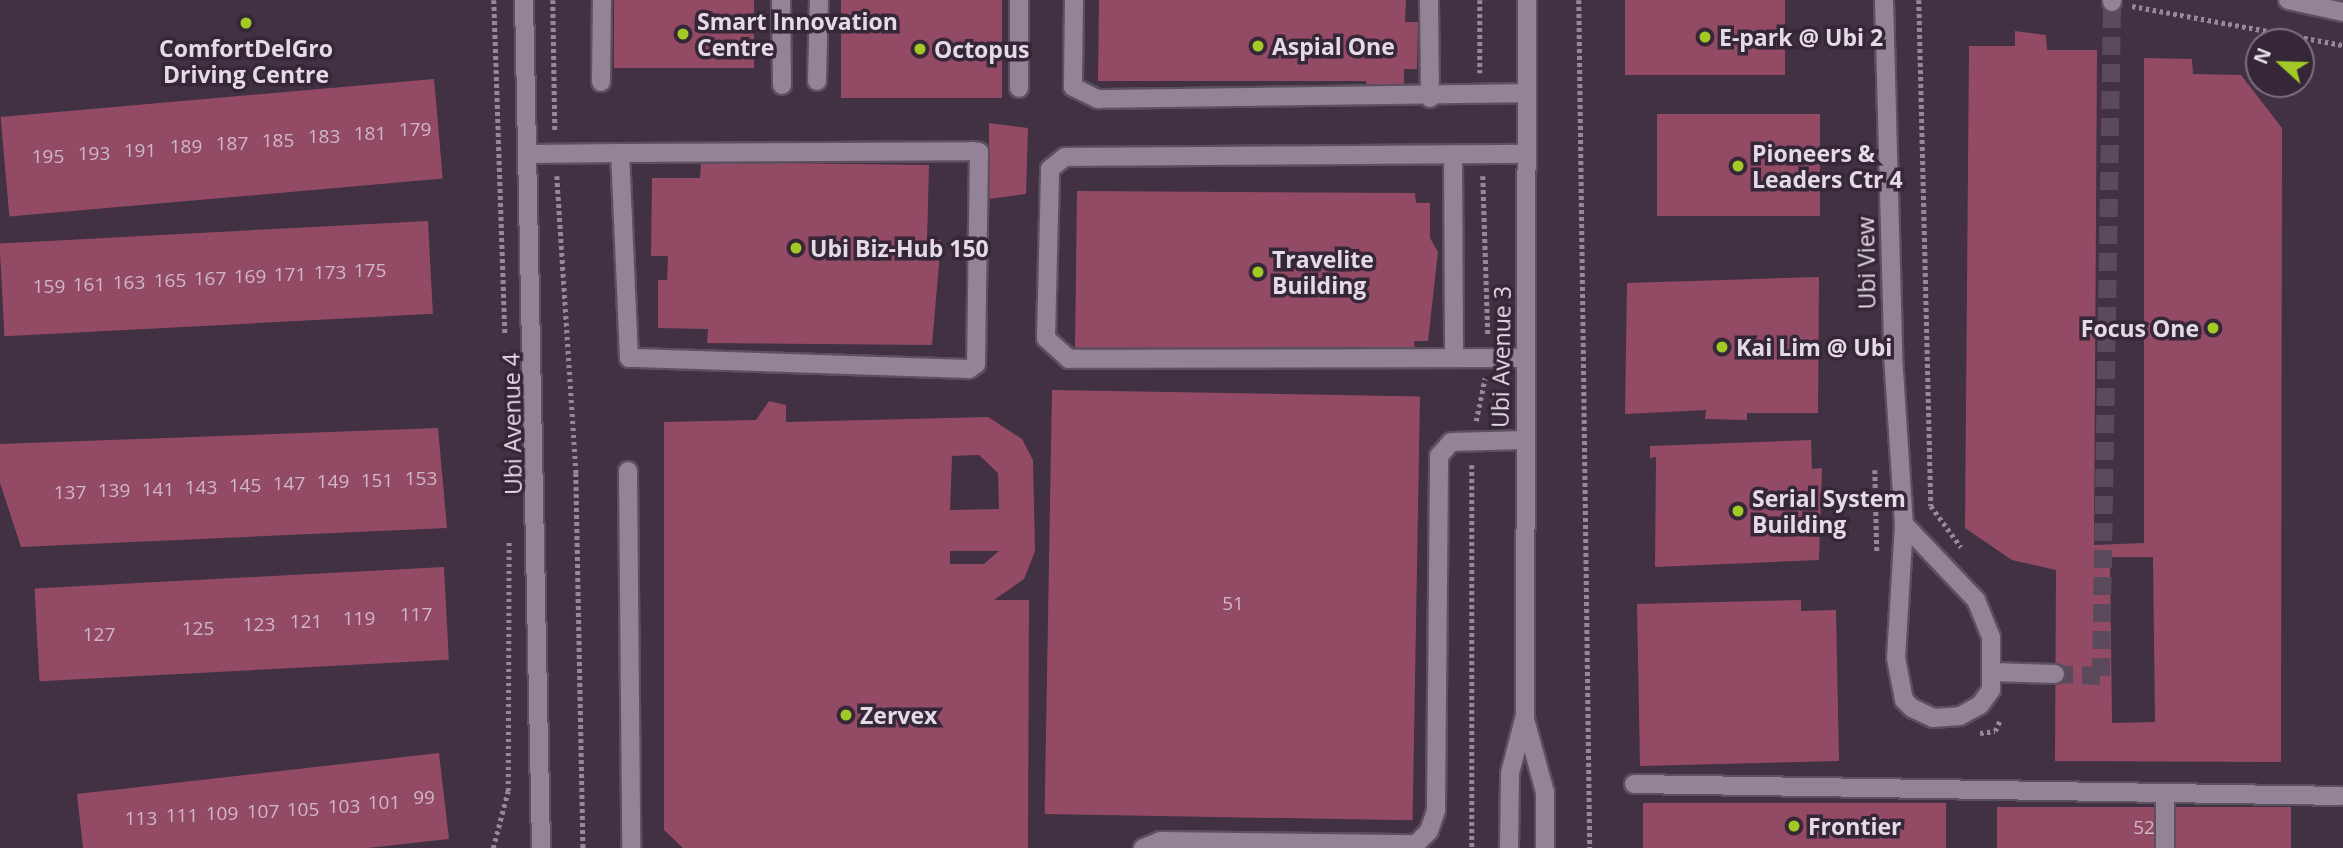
<!DOCTYPE html>
<html>
<head>
<meta charset="utf-8">
<style>
  body { margin:0 }
  #map { position:relative; width:2343px; height:848px; overflow:hidden; background:#413142; font-family:"Open Sans",sans-serif }
  div>[style] { position:absolute }
  .building>* { inset:0; background:#934b65; transform-origin:0 0 }
  .minor-tunnel>* { height:18px; margin-top:-9px; transform-origin:0; background:repeating-linear-gradient(90deg,#5a4a5b 0 18px,transparent 0 27px) }
  .path>* { height:4.5px; margin-top:-2.25px; transform-origin:0; background:repeating-linear-gradient(90deg,#968997 0 3.5px,transparent 0 7px) }
  .roads { filter:drop-shadow(2px 0 #5c4f5e) drop-shadow(-2px 0 #5c4f5e) drop-shadow(0 2px #5c4f5e) drop-shadow(0 -2px #5c4f5e) }
  .minor>* { height:18px; margin:-9px; padding:0 9px; transform-origin:9px; border-radius:9px; background:#948296 }
  .dots>* { width:19px; height:19px; translate:-50% -50%; box-sizing:border-box; border:4px solid #362738; border-radius:50% }
  span { translate:-50% -50%; white-space:nowrap; text-align:center; line-height:1.15; -webkit-text-stroke:7px #362738; paint-order:stroke }
  .number-label { font-size:19px; color:#d0b7c6 }
  .number-label span { -webkit-text-stroke-width:0 }
  .poi-label { font-size:23px; color:#e5dbe6; font-weight:700 }
  .left { translate:0 -50%; text-align:left }
  .right { translate:-100% -50%; text-align:right }
  .street-label { font-size:23px; color:#e5dbe6 }
  .north { position:absolute; left:2245px; top:28px; width:70px; height:70px; box-sizing:border-box; background:#362738; border:2px solid #7c6f7e; border-radius:50%; rotate:292deg; font-size:19px; font-weight:700; line-height:28px; text-align:center; color:#e5dbe6 }
  .north::after { content:''; display:block; margin:auto; width:24px; height:32px; background:#a3c926; clip-path:polygon(50% 0,100% 100%,50% 72%,0 100%) }
</style>
</head>
<body>
<div id="map">
  <div class="building">
    <i style="left:614px;top:0;width:140px;height:68px"></i>
    <i style="left:841px;top:0;width:161px;height:98px"></i>
    <i style="clip-path:polygon(1099px 0,1406px 0,1405px 22px,1418px 22px,1417px 69px,1404px 69px,1404px 96px,1367px 94px,1366px 81px,1098px 81px)"></i>
    <i style="left:1625px;top:0;width:160px;height:75px"></i>
    <i style="clip-path:polygon(evenodd,2015px 31px,2046px 35px,2047px 50px,2097px 50px,2094px 545px,2144px 543px,2144px 58px,2192px 59px,2193px 74px,2241px 75px,2282px 128px,2281px 762px,2055px 761px,2056px 570px,2012px 560px,1965px 528px,1969px 46px,2015px 46px,2015px 31px,2110px 557px,2153px 557px,2155px 722px,2112px 723px,2110px 557px)"></i>
    <i style="left:434px;top:79px;width:100px;height:435px;rotate:85deg"></i>
    <i style="left:1657px;top:114px;width:163px;height:102px"></i>
    <i style="clip-path:polygon(989px 123px,1028px 128px,1026px 194px,989px 199px)"></i>
    <i style="clip-path:polygon(701px 162px,929px 165px,927px 240px,941px 240px,932px 345px,707px 343px,708px 329px,658px 328px,658px 280px,667px 280px,668px 256px,651px 256px,652px 178px,700px 178px)"></i>
    <i style="clip-path:polygon(1077px 191px,1415px 193px,1416px 203px,1430px 203px,1430px 238px,1438px 252px,1428px 341px,1414px 341px,1415px 351px,1075px 349px)"></i>
    <i style="left:428px;top:221px;width:93px;height:429px;rotate:87deg"></i>
    <i style="clip-path:polygon(1819px 277px,1818px 413px,1747px 413px,1747px 420px,1705px 419px,1706px 410px,1625px 414px,1627px 283px)"></i>
    <i style="left:1052px;top:390px;width:368px;height:424px;rotate:1deg"></i>
    <i style="clip-path:polygon(evenodd,769px 401px,786px 405px,786px 422px,988px 417px,1022px 439px,1033px 460px,1035px 551px,1024px 579px,994px 600px,1029px 600px,1028px 848px,683px 848px,664px 830px,664px 422px,756px 420px,769px 401px,979px 455px,998px 473px,999px 509px,950px 510px,952px 456px,979px 455px,769px 401px,950px 551px,999px 551px,984px 564px,950px 564px,950px 551px)"></i>
    <i style="clip-path:polygon(438px 428px,447px 528px,21px 547px,0 483px,0 444px)"></i>
    <i style="clip-path:polygon(1811px 440px,1812px 469px,1822px 468px,1819px 560px,1655px 567px,1656px 457px,1650px 458px,1650px 446px)"></i>
    <i style="left:444px;top:567px;width:93px;height:410px;rotate:87deg"></i>
    <i style="clip-path:polygon(1801px 600px,1801px 611px,1836px 610px,1839px 761px,1640px 766px,1637px 604px)"></i>
    <i style="clip-path:polygon(439px 753px,449px 839px,368px 848px,83px 848px,77px 794px)"></i>
    <i style="left:1946px;top:803px;width:45px;height:303px;rotate:90deg"></i>
    <i style="left:1997px;top:807px;width:294px;height:41px"></i>
  </div>
  <div class="minor-tunnel">
    <i style="left:2055px;top:674px;width:46px;rotate:2.5deg"></i>
    <i style="left:2101px;top:676px;width:674px;rotate:-89.06deg"></i>
  </div>
  <div class="path">
    <i style="left:494px;top:0;width:335px;rotate:88.1deg"></i>
    <i style="left:553px;top:0;width:132px;rotate:89.1deg"></i>
    <i style="left:1480px;top:0;width:73px;rotate:90deg"></i>
    <i style="left:1579px;top:0;width:848px;rotate:89.26deg"></i>
    <i style="left:1919px;top:0;width:506px;rotate:88.64deg"></i>
    <i style="left:1931px;top:506px;width:51px;rotate:53.8deg"></i>
    <i style="left:2132px;top:6px;width:215px;rotate:10.5deg"></i>
    <i style="left:557px;top:176px;width:298px;rotate:86.3deg"></i>
    <i style="left:576px;top:473px;width:375px;rotate:88.9deg"></i>
    <i style="left:1483px;top:176px;width:159px;rotate:88.2deg"></i>
    <i style="left:1476px;top:421px;width:44px;rotate:-78.2deg"></i>
    <i style="left:1472px;top:465px;width:383px;rotate:90deg"></i>
    <i style="left:1875px;top:470px;width:82px;rotate:88.6deg"></i>
    <i style="left:1980px;top:733px;width:15px;rotate:-8deg"></i>
    <i style="left:1995px;top:731px;width:14px;rotate:-65deg"></i>
    <i style="left:493px;top:848px;width:59px;rotate:-75.3deg"></i>
    <i style="left:508px;top:791px;width:251px;rotate:-89.8deg"></i>
  </div>
  <div class="roads">
    <div class="minor">
      <i style="left:524px;top:0;width:848px;rotate:88.85deg"></i>
      <i style="left:781px;top:0;width:85px;rotate:89.3deg"></i>
      <i style="left:1074px;top:0;width:87px;rotate:90.7deg"></i>
      <i style="left:1073px;top:87px;width:28px;rotate:26deg"></i>
      <i style="left:1098px;top:99px;width:428px;rotate:-0.8deg"></i>
      <i style="left:1429px;top:0;width:98px;rotate:89.4deg"></i>
      <i style="left:1884px;top:0;width:355px;rotate:88.5deg"></i>
      <i style="left:1893px;top:355px;width:169px;rotate:86.3deg"></i>
      <i style="left:1904px;top:524px;width:134px;rotate:93.4deg"></i>
      <i style="left:1896px;top:658px;width:43px;rotate:79.2deg"></i>
      <i style="left:1904px;top:700px;width:11px;rotate:45deg"></i>
      <i style="left:1912px;top:708px;width:23px;rotate:25deg"></i>
      <i style="left:1933px;top:718px;width:27px;rotate:-4deg"></i>
      <i style="left:1960px;top:716px;width:23px;rotate:-29deg"></i>
      <i style="left:1980px;top:705px;width:19px;rotate:-54deg"></i>
      <i style="left:1991px;top:690px;width:53px;rotate:-90deg"></i>
      <i style="left:1991px;top:637px;width:40px;rotate:-112deg"></i>
      <i style="left:1976px;top:600px;width:105px;rotate:-133.5deg"></i>
      <i style="left:2288px;top:0;width:56px;rotate:12.3deg"></i>
      <i style="left:2112px;top:2px;width:2px;rotate:-90deg"></i>
      <i style="left:817px;top:81px;width:81px;rotate:-88.6deg"></i>
      <i style="left:601px;top:82px;width:82px;rotate:-89.3deg"></i>
      <i style="left:1019px;top:88px;width:88px;rotate:-90deg"></i>
      <i style="left:531px;top:154px;width:89px;rotate:-0.6deg"></i>
      <i style="left:620px;top:153px;width:352px;rotate:-0.3deg"></i>
      <i style="left:972px;top:151px;width:7px;rotate:8deg"></i>
      <i style="left:979px;top:152px;width:212px;rotate:90.8deg"></i>
      <i style="left:976px;top:364px;width:9px;rotate:144deg"></i>
      <i style="left:969px;top:369px;width:340px;rotate:-178.1deg"></i>
      <i style="left:629px;top:358px;width:205px;rotate:-92.5deg"></i>
      <i style="left:1453px;top:155px;width:203px;rotate:89.7deg"></i>
      <i style="left:1526px;top:358px;width:457px;rotate:179.9deg"></i>
      <i style="left:1069px;top:359px;width:31px;rotate:-138deg"></i>
      <i style="left:1046px;top:338px;width:169px;rotate:-88.6deg"></i>
      <i style="left:1050px;top:169px;width:19px;rotate:-39deg"></i>
      <i style="left:1065px;top:157px;width:462px;rotate:-0.4deg"></i>
      <i style="left:628px;top:471px;width:377px;rotate:89.5deg"></i>
      <i style="left:1991px;top:672px;width:64px;rotate:1.8deg"></i>
      <i style="left:1525px;top:719px;width:76px;rotate:74.7deg"></i>
      <i style="left:1545px;top:792px;width:56px;rotate:90deg"></i>
      <i style="left:1634px;top:784px;width:707px;rotate:0.97deg"></i>
      <i style="left:2165px;top:793px;width:55px;rotate:90deg"></i>
      <i style="left:1143px;top:848px;width:18px;rotate:-22deg"></i>
      <i style="left:1160px;top:841px;width:256px;rotate:0.7deg"></i>
      <i style="left:1416px;top:844px;width:18px;rotate:-45deg"></i>
      <i style="left:1429px;top:831px;width:21px;rotate:-71deg"></i>
      <i style="left:1436px;top:811px;width:355px;rotate:-89.5deg"></i>
      <i style="left:1439px;top:456px;width:18px;rotate:-49deg"></i>
      <i style="left:1451px;top:442px;width:74px;rotate:-1.5deg"></i>
      <i style="left:1509px;top:848px;width:75px;rotate:-89.2deg"></i>
      <i style="left:1510px;top:773px;width:60px;rotate:-75.5deg"></i>
      <i style="left:1525px;top:715px;width:715px;rotate:-89.84deg"></i>
    </div>
  </div>
  <div class="dots">
    <i style="left:246px;top:23px;background:#a3c926"></i>
    <i style="left:683px;top:34px;background:#a3c926"></i>
    <i style="left:1705px;top:37px;background:#a3c926"></i>
    <i style="left:1258px;top:46px;background:#a3c926"></i>
    <i style="left:920px;top:49px;background:#a3c926"></i>
    <i style="left:1738px;top:166px;background:#a3c926"></i>
    <i style="left:796px;top:248px;background:#a3c926"></i>
    <i style="left:1258px;top:272px;background:#a3c926"></i>
    <i style="left:2213px;top:328px;background:#a3c926"></i>
    <i style="left:1722px;top:347px;background:#a3c926"></i>
    <i style="left:1738px;top:511px;background:#a3c926"></i>
    <i style="left:846px;top:715px;background:#a3c926"></i>
    <i style="left:1794px;top:826px;background:#a3c926"></i>
  </div>
  <div class="number-label">
    <span style="left:415px;top:130px">179</span>
    <span style="left:370px;top:134px">181</span>
    <span style="left:324px;top:137px">183</span>
    <span style="left:278px;top:141px">185</span>
    <span style="left:232px;top:144px">187</span>
    <span style="left:186px;top:147px">189</span>
    <span style="left:140px;top:151px">191</span>
    <span style="left:94px;top:154px">193</span>
    <span style="left:48px;top:157px">195</span>
    <span style="left:370px;top:271px">175</span>
    <span style="left:330px;top:273px">173</span>
    <span style="left:290px;top:275px">171</span>
    <span style="left:250px;top:277px">169</span>
    <span style="left:210px;top:279px">167</span>
    <span style="left:170px;top:281px">165</span>
    <span style="left:129px;top:283px">163</span>
    <span style="left:89px;top:285px">161</span>
    <span style="left:49px;top:287px">159</span>
    <span style="left:421px;top:479px">153</span>
    <span style="left:377px;top:481px">151</span>
    <span style="left:333px;top:482px">149</span>
    <span style="left:289px;top:484px">147</span>
    <span style="left:245px;top:486px">145</span>
    <span style="left:201px;top:488px">143</span>
    <span style="left:158px;top:490px">141</span>
    <span style="left:114px;top:491px">139</span>
    <span style="left:70px;top:493px">137</span>
    <span style="left:1233px;top:604px">51</span>
    <span style="left:416px;top:615px">117</span>
    <span style="left:359px;top:619px">119</span>
    <span style="left:306px;top:622px">121</span>
    <span style="left:259px;top:625px">123</span>
    <span style="left:198px;top:629px">125</span>
    <span style="left:99px;top:635px">127</span>
    <span style="left:424px;top:798px">99</span>
    <span style="left:384px;top:803px">101</span>
    <span style="left:344px;top:807px">103</span>
    <span style="left:303px;top:810px">105</span>
    <span style="left:263px;top:812px">107</span>
    <span style="left:222px;top:814px">109</span>
    <span style="left:182px;top:816px">111</span>
    <span style="left:141px;top:819px">113</span>
    <span style="left:2144px;top:828px">52</span>
  </div>
  <div class="poi-label">
    <span class="left" style="left:697px;top:34px">Smart Innovation<br>Centre</span>
    <span class="left" style="left:1719px;top:37px">E-park @ Ubi 2</span>
    <span class="left" style="left:1272px;top:46px">Aspial One</span>
    <span style="left:246px;top:61px">ComfortDelGro<br>Driving Centre</span>
    <span class="left" style="left:934px;top:49px">Octopus</span>
    <span class="left" style="left:1752px;top:166px">Pioneers &amp;<br>Leaders Ctr 4</span>
    <span class="left" style="left:810px;top:248px">Ubi Biz-Hub 150</span>
    <span class="left" style="left:1272px;top:272px">Travelite<br>Building</span>
    <span class="right" style="left:2199px;top:328px">Focus One</span>
    <span class="left" style="left:1736px;top:347px">Kai Lim @ Ubi</span>
    <span class="left" style="left:1752px;top:511px">Serial System<br>Building</span>
    <span class="left" style="left:860px;top:715px">Zervex</span>
    <span class="left" style="left:1808px;top:826px">Frontier</span>
  </div>
  <div class="street-label">
    <span style="left:1866px;top:263px;rotate:-91deg">Ubi View</span>
    <span style="left:1501px;top:357px;rotate:-89deg">Ubi Avenue 3</span>
    <span style="left:512px;top:424px;rotate:-91deg">Ubi Avenue 4</span>
  </div>
  <div class="north">N</div>
</div>
</body>
</html>
